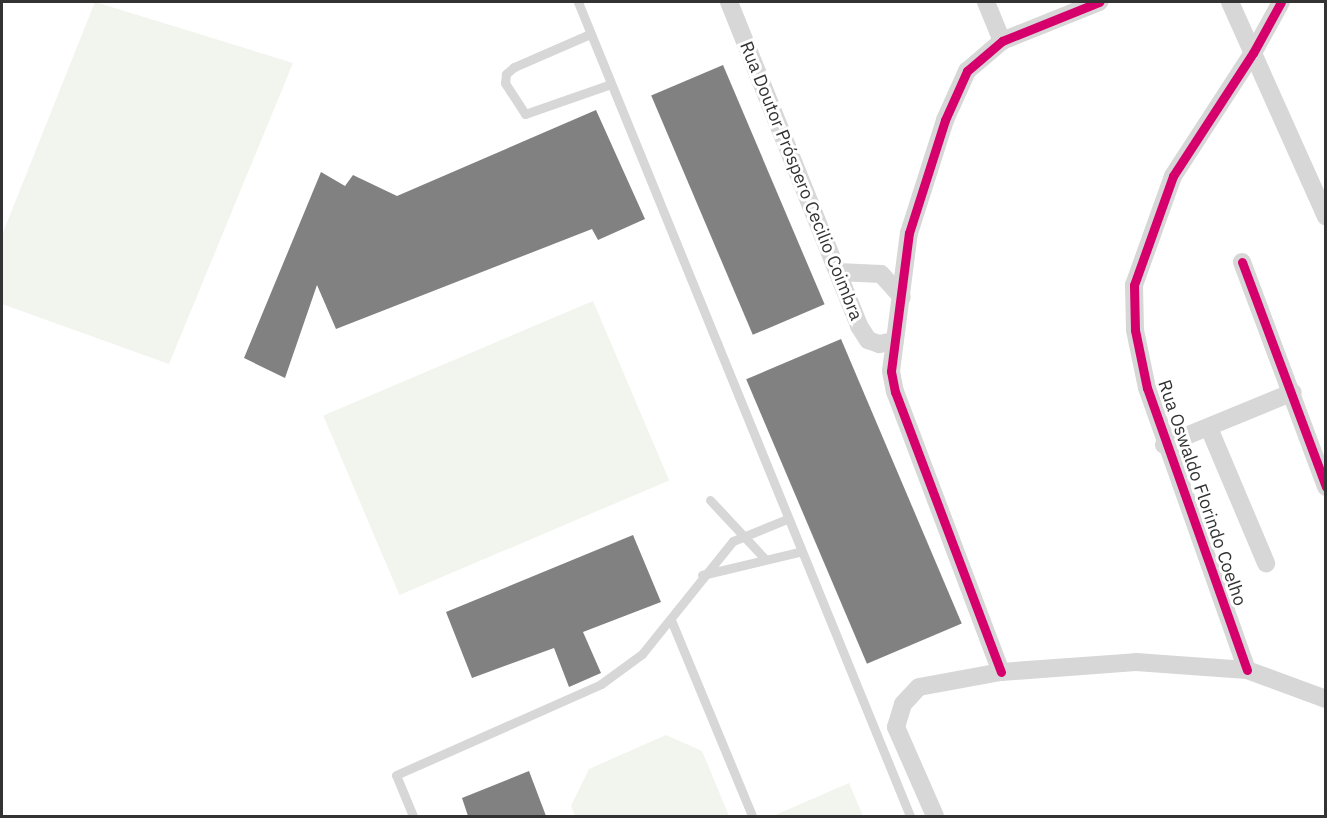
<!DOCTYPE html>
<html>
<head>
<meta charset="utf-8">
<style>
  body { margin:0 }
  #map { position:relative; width:1327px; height:818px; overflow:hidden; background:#fff; font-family:"IBM Plex Sans",sans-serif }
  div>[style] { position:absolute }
  .green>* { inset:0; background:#f1f5ed; transform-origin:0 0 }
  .building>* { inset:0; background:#818181; transform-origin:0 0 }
  .service>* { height:9px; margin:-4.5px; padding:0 4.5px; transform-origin:4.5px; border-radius:4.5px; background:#d7d7d7 }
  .minor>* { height:18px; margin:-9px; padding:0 9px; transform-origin:9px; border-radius:9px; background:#d7d7d7 }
  .cycleway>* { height:9px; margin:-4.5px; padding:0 4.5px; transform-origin:4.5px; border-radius:4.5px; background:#d6006c }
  span { translate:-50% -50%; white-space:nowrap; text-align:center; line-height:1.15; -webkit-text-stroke:6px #fff; paint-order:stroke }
  .street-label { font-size:18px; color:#333 }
  .frame { position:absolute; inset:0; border:3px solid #333; pointer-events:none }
</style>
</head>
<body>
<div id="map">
  <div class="green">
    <i style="clip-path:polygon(95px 2px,293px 63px,169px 364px,2px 304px,2px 235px)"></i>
    <i style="left:593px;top:301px;width:195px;height:293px;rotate:67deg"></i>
    <i style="clip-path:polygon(666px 735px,702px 751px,729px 816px,575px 816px,571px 806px,589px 769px)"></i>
    <i style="clip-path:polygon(849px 783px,863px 816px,773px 816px)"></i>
  </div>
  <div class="building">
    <i style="left:723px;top:65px;width:260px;height:78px;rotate:67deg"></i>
    <i style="clip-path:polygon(596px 110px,645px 219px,598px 240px,592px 229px,336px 329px,317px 285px,285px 378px,244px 358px,321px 172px,345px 186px,353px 175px,397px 196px)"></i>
    <i style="left:841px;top:339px;width:309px;height:103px;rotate:67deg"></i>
    <i style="clip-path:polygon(633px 535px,661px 602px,583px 632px,601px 673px,569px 687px,554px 648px,472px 678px,446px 612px)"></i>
    <i style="clip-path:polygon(529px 771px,546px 816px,468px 816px,462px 798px)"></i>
  </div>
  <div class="service">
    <i style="left:578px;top:2px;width:879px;rotate:67.81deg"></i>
    <i style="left:590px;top:34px;width:83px;rotate:156.5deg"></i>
    <i style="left:514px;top:67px;width:11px;rotate:139deg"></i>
    <i style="left:506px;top:74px;width:9px;rotate:96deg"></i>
    <i style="left:505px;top:83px;width:37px;rotate:57deg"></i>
    <i style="left:525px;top:114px;width:91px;rotate:-19.2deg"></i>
    <i style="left:710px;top:500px;width:79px;rotate:47deg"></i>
    <i style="left:702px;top:575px;width:100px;rotate:-13.3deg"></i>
    <i style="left:671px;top:620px;width:212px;rotate:67.5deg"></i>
    <i style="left:413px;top:816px;width:44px;rotate:-112.5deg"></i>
    <i style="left:396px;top:775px;width:224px;rotate:-23.9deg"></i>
    <i style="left:601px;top:684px;width:51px;rotate:-36.2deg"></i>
    <i style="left:642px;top:654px;width:145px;rotate:-51.2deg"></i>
    <i style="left:733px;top:541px;width:58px;rotate:-22.2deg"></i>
  </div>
  <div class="minor">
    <i style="left:729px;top:2px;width:349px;rotate:68.1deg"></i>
    <i style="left:859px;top:326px;width:17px;rotate:57deg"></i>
    <i style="left:868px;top:340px;width:12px;rotate:20deg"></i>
    <i style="left:879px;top:344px;width:16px;rotate:-11deg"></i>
    <i style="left:986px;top:2px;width:42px;rotate:67.7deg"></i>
    <i style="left:1230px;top:2px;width:235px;rotate:65.9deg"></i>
    <i style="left:1242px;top:262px;width:240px;rotate:69.5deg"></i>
    <i style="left:838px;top:272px;width:43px;rotate:2.7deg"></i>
    <i style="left:881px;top:274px;width:31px;rotate:48deg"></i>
    <i style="left:1209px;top:428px;width:147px;rotate:67.1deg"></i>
    <i style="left:1164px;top:445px;width:139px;rotate:-22.3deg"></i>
    <i style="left:1247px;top:670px;width:299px;rotate:-109.5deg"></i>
    <i style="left:1147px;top:388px;width:59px;rotate:-101.7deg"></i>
    <i style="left:1135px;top:330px;width:45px;rotate:-91.3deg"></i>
    <i style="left:1134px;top:285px;width:116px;rotate:-70.3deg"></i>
    <i style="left:1173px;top:176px;width:147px;rotate:-57deg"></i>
    <i style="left:1253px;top:53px;width:58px;rotate:-61.2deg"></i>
    <i style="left:1001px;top:672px;width:299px;rotate:-110.7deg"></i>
    <i style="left:895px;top:392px;width:21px;rotate:-101deg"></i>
    <i style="left:891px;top:371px;width:139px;rotate:-82.6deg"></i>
    <i style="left:909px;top:233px;width:119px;rotate:-72.3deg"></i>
    <i style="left:945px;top:120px;width:54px;rotate:-65.8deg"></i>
    <i style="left:967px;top:71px;width:46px;rotate:-40.6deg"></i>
    <i style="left:1002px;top:41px;width:105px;rotate:-21.9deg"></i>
    <i style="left:935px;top:816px;width:97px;rotate:-113.7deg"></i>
    <i style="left:896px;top:727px;width:24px;rotate:-73deg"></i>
    <i style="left:903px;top:704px;width:23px;rotate:-47deg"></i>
    <i style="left:919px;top:687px;width:83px;rotate:-10.4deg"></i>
    <i style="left:1001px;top:672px;width:135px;rotate:-4.2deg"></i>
    <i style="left:1136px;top:662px;width:111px;rotate:4.1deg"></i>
    <i style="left:1247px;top:670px;width:84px;rotate:20.2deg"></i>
  </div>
  <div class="cycleway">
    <i style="left:1242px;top:262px;width:240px;rotate:69.5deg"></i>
    <i style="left:1247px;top:670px;width:299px;rotate:-109.5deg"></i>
    <i style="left:1147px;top:388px;width:59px;rotate:-101.7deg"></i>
    <i style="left:1135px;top:330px;width:45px;rotate:-91.3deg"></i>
    <i style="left:1134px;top:285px;width:116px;rotate:-70.3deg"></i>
    <i style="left:1173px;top:176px;width:147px;rotate:-57deg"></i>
    <i style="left:1253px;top:53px;width:58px;rotate:-61.2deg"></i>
    <i style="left:1001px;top:672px;width:299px;rotate:-110.7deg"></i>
    <i style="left:895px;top:392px;width:21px;rotate:-101deg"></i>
    <i style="left:891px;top:371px;width:139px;rotate:-82.6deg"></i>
    <i style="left:909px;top:233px;width:119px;rotate:-72.3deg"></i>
    <i style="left:945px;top:120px;width:54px;rotate:-65.8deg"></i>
    <i style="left:967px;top:71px;width:46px;rotate:-40.6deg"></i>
    <i style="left:1002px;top:41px;width:105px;rotate:-21.9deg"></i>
  </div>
  <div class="street-label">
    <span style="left:801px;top:181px;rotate:68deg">Rua Doutor Próspero Cecilio Coimbra</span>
    <span style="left:1202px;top:493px;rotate:71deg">Rua Oswaldo Florindo Coelho</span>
  </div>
  <div class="frame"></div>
</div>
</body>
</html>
